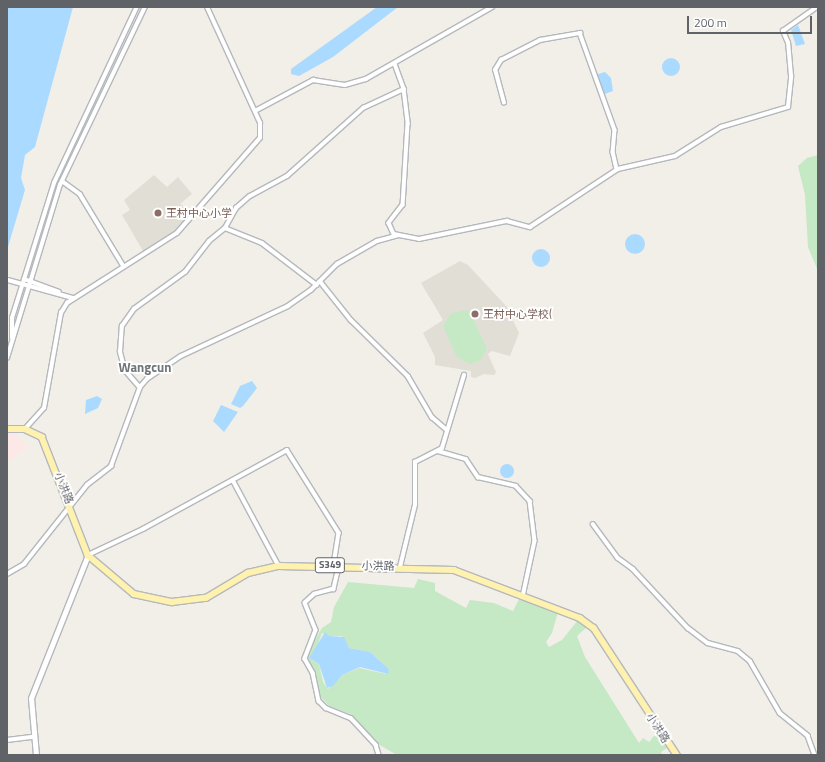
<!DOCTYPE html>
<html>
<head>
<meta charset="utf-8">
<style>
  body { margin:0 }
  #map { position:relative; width:825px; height:762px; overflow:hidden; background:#f1efe8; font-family:"Titillium Web","Noto Sans SC",sans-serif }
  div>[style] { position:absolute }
  .education>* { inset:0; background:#e1ded6 }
  .medical>* { inset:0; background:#fce8e6 }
  .green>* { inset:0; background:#c5e8c5 }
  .water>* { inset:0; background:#aadaff }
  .round { border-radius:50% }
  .roads { filter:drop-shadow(1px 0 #b5b8bc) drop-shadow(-1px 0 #b5b8bc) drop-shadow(0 1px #b5b8bc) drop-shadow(0 -1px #b5b8bc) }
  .street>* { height:3.5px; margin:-1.75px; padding:0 1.75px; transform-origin:1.75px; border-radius:1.75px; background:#fff }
  .secondary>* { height:5px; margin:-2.5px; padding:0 2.5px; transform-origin:2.5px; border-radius:2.5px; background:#fff }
  .primary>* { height:5.5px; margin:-2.75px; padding:0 2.75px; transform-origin:2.75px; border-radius:2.75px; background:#fff2af }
  .dots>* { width:11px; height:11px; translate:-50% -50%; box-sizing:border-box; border:2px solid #fff; border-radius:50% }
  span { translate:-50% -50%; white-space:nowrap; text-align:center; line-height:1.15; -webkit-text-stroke:3.5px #fff; paint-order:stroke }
  .shield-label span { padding:1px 3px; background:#fff; border:1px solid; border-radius:3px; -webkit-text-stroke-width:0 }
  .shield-label { font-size:10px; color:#5f6368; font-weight:700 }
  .education-label { font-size:11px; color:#785e54 }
  .left { translate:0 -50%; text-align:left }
  .street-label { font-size:11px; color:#5f6368 }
  .quarter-label { font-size:13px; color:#70757a; font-weight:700 }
  .frame { position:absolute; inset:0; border:8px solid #5f6368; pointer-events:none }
  .scale { position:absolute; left:687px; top:16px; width:125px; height:18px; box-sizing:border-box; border:2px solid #5f6368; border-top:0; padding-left:5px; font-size:12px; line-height:14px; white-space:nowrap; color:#5f6368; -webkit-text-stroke:3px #fff; paint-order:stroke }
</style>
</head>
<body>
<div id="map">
  <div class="education">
    <i style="clip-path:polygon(154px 175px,167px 187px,178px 177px,192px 194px,180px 204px,191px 211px,177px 231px,143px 251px,122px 215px,130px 210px,124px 200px)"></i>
    <i style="clip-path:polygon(460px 261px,468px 265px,507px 307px,519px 333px,510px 356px,492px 351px,488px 354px,496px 372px,494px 375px,484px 374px,475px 378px,471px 377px,471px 371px,435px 365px,435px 357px,423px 333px,443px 320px,421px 283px)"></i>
  </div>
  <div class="medical">
    <i style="clip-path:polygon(7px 432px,14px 432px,27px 447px,7px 463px)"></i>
  </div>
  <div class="green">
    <i style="clip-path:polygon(818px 155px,818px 271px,808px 247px,805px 195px,798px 166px,807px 158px)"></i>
    <i style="clip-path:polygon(469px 310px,487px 349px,481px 360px,470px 364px,457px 357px,443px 326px,451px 313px)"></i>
    <i style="clip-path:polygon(evenodd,418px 579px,435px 583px,435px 591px,466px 608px,470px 600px,494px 603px,513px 611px,519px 599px,558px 612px,552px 633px,546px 642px,549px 647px,562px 640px,578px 620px,588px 626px,577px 636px,585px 657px,639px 743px,643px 738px,649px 742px,657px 732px,667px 748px,661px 752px,662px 755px,397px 755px,378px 744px,350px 714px,329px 706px,321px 697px,308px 660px,308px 651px,322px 628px,331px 622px,334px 607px,348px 582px,414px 588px,418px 579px,322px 633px,329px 636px,342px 636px,349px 648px,370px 652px,389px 669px,386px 674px,359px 668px,342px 675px,328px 689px,323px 682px,319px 664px,312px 660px,322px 633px)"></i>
  </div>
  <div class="water">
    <i style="clip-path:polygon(7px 7px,73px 7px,35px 147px,25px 155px,21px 178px,25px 190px,7px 250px)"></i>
    <i style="clip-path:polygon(377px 7px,398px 7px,333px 57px,299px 76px,291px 74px,291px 69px)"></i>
    <i style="clip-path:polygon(798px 25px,805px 44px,796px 46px,791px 30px)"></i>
    <i class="round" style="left:662px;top:58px;width:18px;height:18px"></i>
    <i style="clip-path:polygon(605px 72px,611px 78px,613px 91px,602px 95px,595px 75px)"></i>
    <i class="round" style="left:625px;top:234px;width:20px;height:20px"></i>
    <i class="round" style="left:532px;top:249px;width:18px;height:18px"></i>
    <i style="clip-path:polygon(252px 381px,257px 388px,243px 406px,240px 408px,231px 404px,240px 386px)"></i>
    <i style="clip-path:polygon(97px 396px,102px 399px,98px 408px,85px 414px,86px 400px)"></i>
    <i style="clip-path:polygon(221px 405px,238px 412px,224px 432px,213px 421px)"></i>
    <i class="round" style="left:500px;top:464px;width:14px;height:14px"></i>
    <i style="clip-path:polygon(325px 632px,329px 636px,344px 637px,349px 648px,370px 652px,389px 669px,388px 674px,360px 667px,342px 675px,333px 686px,327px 688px,319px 664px,309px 658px)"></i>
  </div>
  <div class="roads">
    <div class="street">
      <i style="left:395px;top:64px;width:27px;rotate:70deg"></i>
      <i style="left:404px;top:89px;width:35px;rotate:83deg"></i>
      <i style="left:408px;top:124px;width:81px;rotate:93.5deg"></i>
      <i style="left:403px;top:205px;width:23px;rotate:128deg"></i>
      <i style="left:389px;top:223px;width:12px;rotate:66deg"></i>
      <i style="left:394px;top:234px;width:25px;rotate:11deg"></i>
      <i style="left:419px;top:239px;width:90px;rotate:-11.6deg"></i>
      <i style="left:507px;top:221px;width:24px;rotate:15deg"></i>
      <i style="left:530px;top:227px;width:105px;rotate:-33.4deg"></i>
      <i style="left:618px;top:169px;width:58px;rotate:-12.8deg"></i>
      <i style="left:675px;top:156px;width:54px;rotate:-32.2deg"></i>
      <i style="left:721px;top:127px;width:70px;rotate:-16.6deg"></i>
      <i style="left:788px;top:107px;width:31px;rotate:-84deg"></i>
      <i style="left:791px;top:76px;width:33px;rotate:-95deg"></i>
      <i style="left:788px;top:43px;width:13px;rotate:-113deg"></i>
      <i style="left:783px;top:31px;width:42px;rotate:-35.2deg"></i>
      <i style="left:504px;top:103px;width:34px;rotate:-105deg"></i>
      <i style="left:495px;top:70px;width:12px;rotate:-59deg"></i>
      <i style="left:501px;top:60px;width:44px;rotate:-27.1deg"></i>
      <i style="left:540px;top:40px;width:41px;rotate:-9.9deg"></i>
      <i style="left:580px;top:33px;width:103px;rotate:70.2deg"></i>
      <i style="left:615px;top:130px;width:22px;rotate:95deg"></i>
      <i style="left:613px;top:152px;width:18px;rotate:77deg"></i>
      <i style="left:255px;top:111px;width:66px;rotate:-28.1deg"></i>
      <i style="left:313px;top:80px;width:32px;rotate:9deg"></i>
      <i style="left:345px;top:85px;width:22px;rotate:-16deg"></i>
      <i style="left:366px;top:79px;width:145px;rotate:-29.7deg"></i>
      <i style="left:62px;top:181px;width:22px;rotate:36deg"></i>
      <i style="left:80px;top:194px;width:83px;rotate:58.8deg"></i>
      <i style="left:225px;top:228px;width:40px;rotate:22deg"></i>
      <i style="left:262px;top:243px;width:69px;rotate:37.4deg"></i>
      <i style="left:24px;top:279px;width:37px;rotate:20deg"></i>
      <i style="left:8px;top:280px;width:67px;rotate:15.5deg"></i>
      <i style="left:320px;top:281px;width:50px;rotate:51.5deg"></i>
      <i style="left:351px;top:320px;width:80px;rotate:44.5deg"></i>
      <i style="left:408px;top:376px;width:48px;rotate:59.7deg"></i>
      <i style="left:432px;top:417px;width:18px;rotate:41deg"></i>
      <i style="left:12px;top:338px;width:20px;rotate:-90deg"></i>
      <i style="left:12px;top:318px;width:141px;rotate:-72.7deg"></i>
      <i style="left:54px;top:183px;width:195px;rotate:-64.8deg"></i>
      <i style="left:7px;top:358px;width:181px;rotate:-73deg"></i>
      <i style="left:60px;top:185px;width:197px;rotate:-64.5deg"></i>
      <i style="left:140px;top:388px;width:23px;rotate:-131deg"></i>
      <i style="left:125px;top:371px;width:20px;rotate:-105deg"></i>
      <i style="left:120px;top:352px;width:26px;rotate:-86deg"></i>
      <i style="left:122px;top:326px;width:21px;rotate:-55deg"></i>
      <i style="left:134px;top:309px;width:63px;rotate:-36deg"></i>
      <i style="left:185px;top:272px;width:39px;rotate:-52deg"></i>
      <i style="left:209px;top:241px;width:21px;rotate:-39deg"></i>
      <i style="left:225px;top:228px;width:23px;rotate:-61deg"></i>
      <i style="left:236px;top:208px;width:18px;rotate:-41deg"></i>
      <i style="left:250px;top:196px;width:42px;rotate:-28.4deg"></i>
      <i style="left:287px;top:176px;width:102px;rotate:-41.8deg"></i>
      <i style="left:363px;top:108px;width:45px;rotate:-24.9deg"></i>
      <i style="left:25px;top:429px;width:28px;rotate:-48deg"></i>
      <i style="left:44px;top:408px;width:97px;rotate:-79.9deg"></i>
      <i style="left:61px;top:313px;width:12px;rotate:-59deg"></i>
      <i style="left:67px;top:303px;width:130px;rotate:-32.5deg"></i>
      <i style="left:177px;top:233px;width:126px;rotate:-48.9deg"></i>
      <i style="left:260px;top:138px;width:15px;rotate:-90deg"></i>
      <i style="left:260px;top:123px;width:128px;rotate:-114.6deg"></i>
      <i style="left:438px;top:451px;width:29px;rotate:16deg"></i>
      <i style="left:466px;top:459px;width:22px;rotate:56deg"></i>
      <i style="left:478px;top:477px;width:39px;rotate:13deg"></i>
      <i style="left:516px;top:486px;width:21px;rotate:47deg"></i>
      <i style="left:530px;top:501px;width:40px;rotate:82.9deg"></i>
      <i style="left:535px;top:541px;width:57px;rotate:102.1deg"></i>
      <i style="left:233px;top:480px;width:98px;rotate:61.9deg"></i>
      <i style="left:593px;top:524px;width:42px;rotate:53.7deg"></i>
      <i style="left:618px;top:558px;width:19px;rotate:36deg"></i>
      <i style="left:633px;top:569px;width:81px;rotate:47deg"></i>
      <i style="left:688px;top:628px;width:25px;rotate:37deg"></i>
      <i style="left:708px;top:643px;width:31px;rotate:15deg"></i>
      <i style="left:738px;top:651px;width:16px;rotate:40deg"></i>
      <i style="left:750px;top:661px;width:60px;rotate:60deg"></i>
      <i style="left:780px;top:713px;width:36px;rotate:39deg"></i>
      <i style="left:808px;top:736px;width:20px;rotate:70deg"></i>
      <i style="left:88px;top:555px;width:61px;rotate:-25.3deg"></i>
      <i style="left:143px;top:529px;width:164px;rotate:-28.7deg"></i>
      <i style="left:287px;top:450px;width:98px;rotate:57.9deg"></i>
      <i style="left:339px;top:533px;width:32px;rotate:99deg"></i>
      <i style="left:339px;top:567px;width:23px;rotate:103deg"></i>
      <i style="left:334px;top:589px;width:20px;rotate:165deg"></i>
      <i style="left:315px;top:594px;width:13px;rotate:138deg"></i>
      <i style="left:305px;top:603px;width:29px;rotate:68deg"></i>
      <i style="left:316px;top:630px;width:31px;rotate:111deg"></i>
      <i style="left:305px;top:659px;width:16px;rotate:60deg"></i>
      <i style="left:313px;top:673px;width:29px;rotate:78deg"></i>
      <i style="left:319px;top:701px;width:10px;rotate:45deg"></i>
      <i style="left:326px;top:708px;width:27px;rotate:22deg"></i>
      <i style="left:351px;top:718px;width:37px;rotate:47deg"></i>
      <i style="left:376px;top:745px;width:10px;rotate:73deg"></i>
      <i style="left:400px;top:567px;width:64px;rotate:-76.4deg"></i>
      <i style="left:415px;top:505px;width:43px;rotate:-90deg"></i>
      <i style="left:415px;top:462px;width:30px;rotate:-27deg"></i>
      <i style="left:442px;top:448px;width:76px;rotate:-73.2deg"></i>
      <i style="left:7px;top:574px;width:20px;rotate:-30deg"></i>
      <i style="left:24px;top:564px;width:101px;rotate:-51.4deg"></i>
      <i style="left:87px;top:485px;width:31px;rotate:-38deg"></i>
      <i style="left:111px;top:466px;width:84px;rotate:-69.8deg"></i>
      <i style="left:140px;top:387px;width:11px;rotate:-49deg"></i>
      <i style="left:147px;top:379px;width:41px;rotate:-34.1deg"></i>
      <i style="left:181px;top:356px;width:118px;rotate:-25deg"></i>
      <i style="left:288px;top:306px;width:28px;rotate:-35deg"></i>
      <i style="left:311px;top:290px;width:37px;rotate:-45deg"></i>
      <i style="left:337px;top:264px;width:46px;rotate:-29.9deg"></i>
      <i style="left:377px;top:241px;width:20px;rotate:-15deg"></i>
      <i style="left:7px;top:740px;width:26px;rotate:-7deg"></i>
    </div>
    <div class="secondary">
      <i style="left:36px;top:755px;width:57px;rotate:-95deg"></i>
      <i style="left:31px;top:698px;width:154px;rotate:-68.3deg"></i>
    </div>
    <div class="primary">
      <i style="left:7px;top:429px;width:18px"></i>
      <i style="left:25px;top:429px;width:19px;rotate:25deg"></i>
      <i style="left:42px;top:437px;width:127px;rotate:68.7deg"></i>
      <i style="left:88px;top:555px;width:60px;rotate:40.3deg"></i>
      <i style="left:134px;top:594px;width:39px;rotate:12deg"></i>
      <i style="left:172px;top:602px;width:34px;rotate:-7deg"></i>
      <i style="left:206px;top:598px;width:49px;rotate:-30.8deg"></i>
      <i style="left:248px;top:573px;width:32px;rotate:-13deg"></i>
      <i style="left:279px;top:566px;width:175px;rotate:1.3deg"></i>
      <i style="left:454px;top:570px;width:135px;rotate:20.9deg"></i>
      <i style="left:580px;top:618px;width:17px;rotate:36deg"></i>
      <i style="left:594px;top:628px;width:152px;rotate:56.8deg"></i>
    </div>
  </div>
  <div class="dots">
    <i style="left:158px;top:213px;background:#8d6e63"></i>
    <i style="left:475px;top:314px;background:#8d6e63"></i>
  </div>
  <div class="shield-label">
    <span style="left:330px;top:565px">S349</span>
  </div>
  <div class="education-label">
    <span class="left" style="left:166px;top:213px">王村中心小学</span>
    <span class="left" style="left:483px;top:314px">王村中心学校(</span>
  </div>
  <div class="street-label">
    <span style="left:64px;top:488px;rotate:68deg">小洪路</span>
    <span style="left:378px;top:566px;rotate:1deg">小洪路</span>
    <span style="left:658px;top:728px;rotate:57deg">小洪路</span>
  </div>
  <div class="quarter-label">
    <span style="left:145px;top:367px">Wangcun</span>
  </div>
  <div class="frame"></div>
  <div class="scale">200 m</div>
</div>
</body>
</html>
